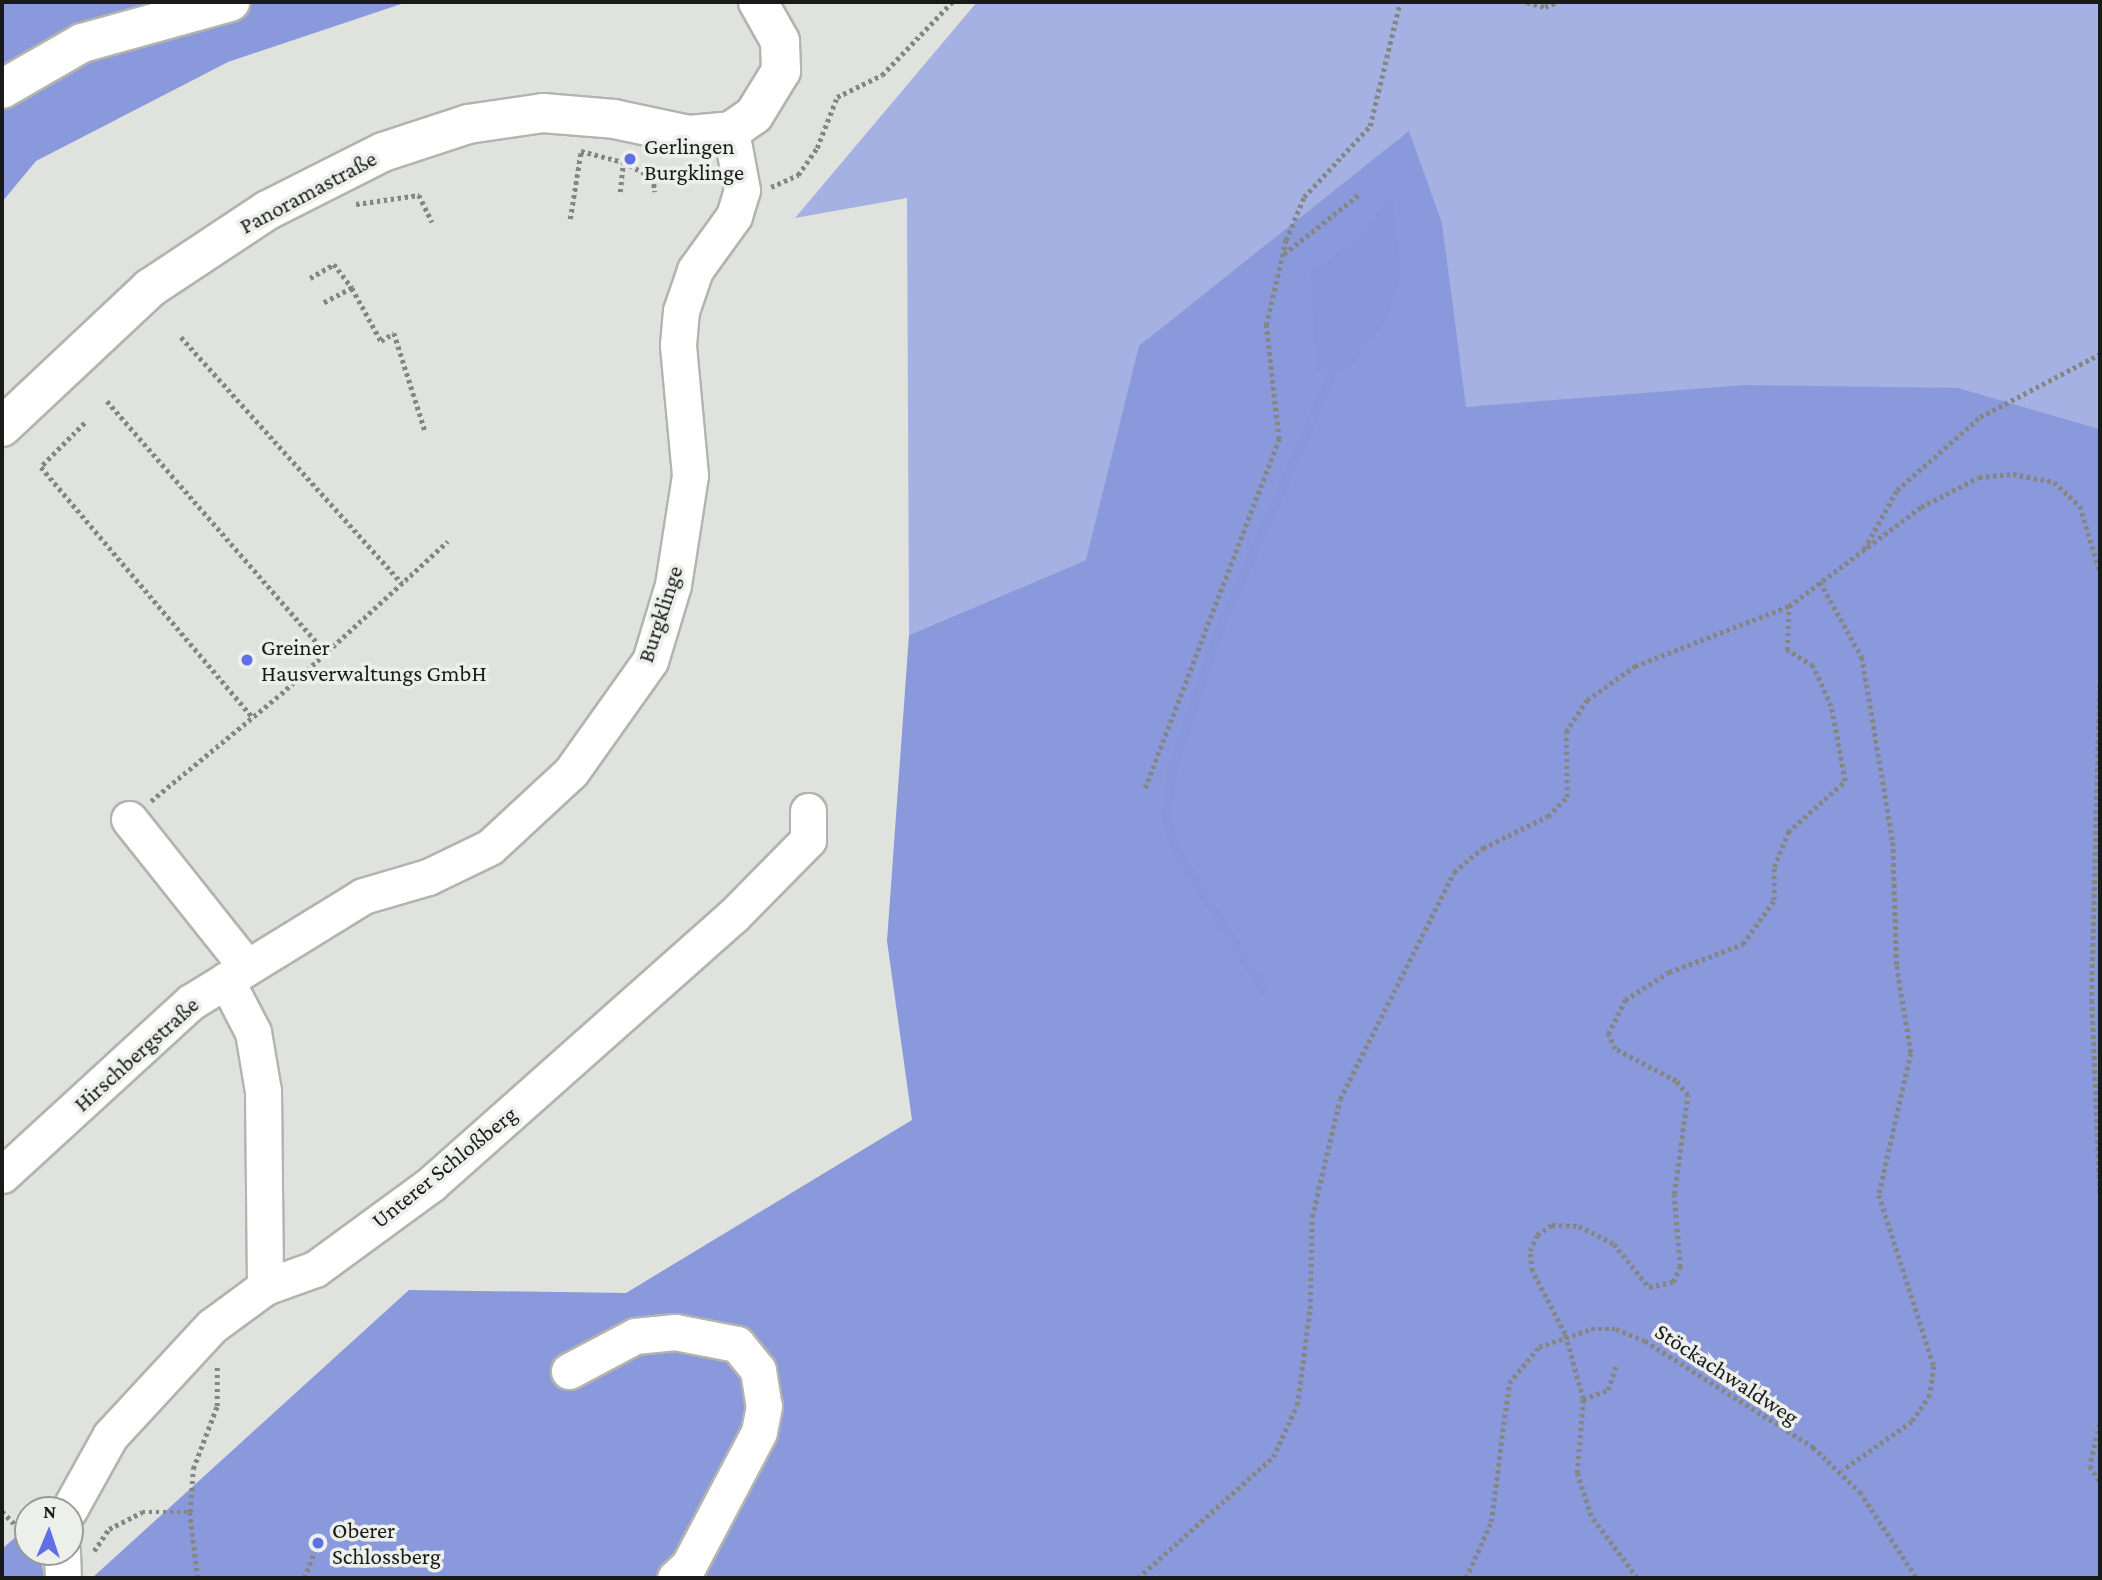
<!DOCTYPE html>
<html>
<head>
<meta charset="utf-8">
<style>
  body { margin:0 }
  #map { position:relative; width:2102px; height:1580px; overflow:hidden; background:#e0e3dd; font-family:"Crimson Pro",serif }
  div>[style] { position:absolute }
  .green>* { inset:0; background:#a5b0e3 }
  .forest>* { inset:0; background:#8a98dc }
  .water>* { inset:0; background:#8896da }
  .stream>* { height:9px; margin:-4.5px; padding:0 4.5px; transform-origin:4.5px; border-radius:4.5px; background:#8896da }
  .path>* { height:4.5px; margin-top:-2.25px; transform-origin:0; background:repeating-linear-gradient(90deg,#848682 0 3.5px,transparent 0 7px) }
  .roads { filter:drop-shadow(2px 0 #b2b4af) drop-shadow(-2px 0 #b2b4af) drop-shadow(0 2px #b2b4af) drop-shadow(0 -2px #b2b4af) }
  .minor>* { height:35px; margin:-17.5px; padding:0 17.5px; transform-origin:17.5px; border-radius:17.5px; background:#fff }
  .major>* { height:38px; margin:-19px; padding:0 19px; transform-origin:19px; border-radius:19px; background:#fff }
  .dots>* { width:19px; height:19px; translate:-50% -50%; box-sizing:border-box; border:4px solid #edf0ea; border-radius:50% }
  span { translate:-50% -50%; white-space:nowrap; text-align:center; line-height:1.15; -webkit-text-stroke:7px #edf0ea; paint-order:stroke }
  .poi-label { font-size:23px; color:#1a1b19 }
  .left { translate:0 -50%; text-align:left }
  .street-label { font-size:23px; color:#1a1b19 }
  .frame { position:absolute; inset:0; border:4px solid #1a1b19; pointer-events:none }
  .north { position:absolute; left:14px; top:1496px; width:70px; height:70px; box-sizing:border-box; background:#edf0ea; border:2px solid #999b96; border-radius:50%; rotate:2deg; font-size:19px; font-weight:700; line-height:28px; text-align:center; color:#1a1b19 }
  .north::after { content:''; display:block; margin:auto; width:24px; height:32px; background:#606fe6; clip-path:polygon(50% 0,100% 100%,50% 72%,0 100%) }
</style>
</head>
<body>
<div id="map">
  <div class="green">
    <i style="clip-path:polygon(977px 2px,2100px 2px,2100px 429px,1959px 388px,1465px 407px,1442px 222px,1409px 132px,1086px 560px,909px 635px,907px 198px,795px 218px)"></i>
  </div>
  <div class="forest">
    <i style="clip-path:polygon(2px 2px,407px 2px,228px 62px,36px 161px,2px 202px)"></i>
    <i style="clip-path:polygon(1409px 131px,1442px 222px,1466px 407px,1745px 385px,1959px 388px,2100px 429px,2100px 1578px,92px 1578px,409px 1290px,626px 1293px,912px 1120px,887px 941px,909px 635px,1086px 560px,1139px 346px)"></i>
    <i style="clip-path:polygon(28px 1526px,28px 1552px,40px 1552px,44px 1578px,2px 1578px,2px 1549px)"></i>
  </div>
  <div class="water">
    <i style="clip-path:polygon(1392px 193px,1401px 273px,1386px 320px,1352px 365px,1331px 376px,1316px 369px,1311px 268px,1326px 263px,1371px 222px)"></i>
  </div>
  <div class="stream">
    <i style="left:1265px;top:992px;width:169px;rotate:-122.2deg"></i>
    <i style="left:1175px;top:849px;width:34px;rotate:-105deg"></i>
    <i style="left:1166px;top:816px;width:49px;rotate:-83deg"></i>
    <i style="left:1172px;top:767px;width:140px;rotate:-71.3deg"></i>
    <i style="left:1217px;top:634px;width:282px;rotate:-66.2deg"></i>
  </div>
  <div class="path">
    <i style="left:1527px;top:2px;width:19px;rotate:16deg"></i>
    <i style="left:1545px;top:7px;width:13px;rotate:-23deg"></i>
    <i style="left:771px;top:187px;width:30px;rotate:-24deg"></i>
    <i style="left:798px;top:175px;width:33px;rotate:-55deg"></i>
    <i style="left:817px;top:148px;width:55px;rotate:-68.6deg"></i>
    <i style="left:837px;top:97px;width:50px;rotate:-26.1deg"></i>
    <i style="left:882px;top:75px;width:101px;rotate:-46.2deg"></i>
    <i style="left:620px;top:192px;width:30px;rotate:-84deg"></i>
    <i style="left:623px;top:162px;width:34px;rotate:27deg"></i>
    <i style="left:653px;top:177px;width:15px;rotate:82deg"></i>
    <i style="left:356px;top:204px;width:64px;rotate:-8.1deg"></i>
    <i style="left:419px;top:195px;width:30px;rotate:64deg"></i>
    <i style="left:570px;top:219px;width:69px;rotate:-80.8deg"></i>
    <i style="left:581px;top:151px;width:43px;rotate:14.7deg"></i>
    <i style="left:1284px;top:254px;width:95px;rotate:-38.6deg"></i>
    <i style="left:310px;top:278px;width:28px;rotate:-30deg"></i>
    <i style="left:334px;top:264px;width:30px;rotate:53deg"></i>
    <i style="left:352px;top:288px;width:32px;rotate:152deg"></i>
    <i style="left:352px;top:288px;width:60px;rotate:61.3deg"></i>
    <i style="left:381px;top:341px;width:15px;rotate:-32deg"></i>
    <i style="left:394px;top:333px;width:103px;rotate:72.4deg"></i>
    <i style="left:181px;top:337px;width:331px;rotate:48.1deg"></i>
    <i style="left:107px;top:401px;width:334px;rotate:49deg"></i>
    <i style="left:85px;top:423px;width:62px;rotate:135deg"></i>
    <i style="left:41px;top:467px;width:329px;rotate:49.8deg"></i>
    <i style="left:1864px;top:549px;width:68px;rotate:-60.8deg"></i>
    <i style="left:1897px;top:490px;width:111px;rotate:-41.3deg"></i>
    <i style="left:1980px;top:417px;width:136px;rotate:-27.7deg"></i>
    <i style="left:1820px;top:582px;width:86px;rotate:60.8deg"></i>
    <i style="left:1862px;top:657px;width:188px;rotate:80.5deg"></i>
    <i style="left:1893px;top:842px;width:124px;rotate:88.2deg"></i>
    <i style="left:1897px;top:966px;width:88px;rotate:80.9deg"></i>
    <i style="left:1911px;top:1053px;width:146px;rotate:102.7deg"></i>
    <i style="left:1879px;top:1195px;width:180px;rotate:72.2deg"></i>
    <i style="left:1934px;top:1366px;width:29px;rotate:98deg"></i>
    <i style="left:1930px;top:1395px;width:32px;rotate:124deg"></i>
    <i style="left:1912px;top:1422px;width:85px;rotate:145deg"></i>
    <i style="left:2100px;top:684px;width:316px;rotate:91.5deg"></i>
    <i style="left:2092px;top:1000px;width:194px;rotate:87.6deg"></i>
    <i style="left:1145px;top:788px;width:374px;rotate:-69deg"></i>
    <i style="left:1279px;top:439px;width:115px;rotate:-96.5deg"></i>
    <i style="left:1266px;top:325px;width:87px;rotate:-76.8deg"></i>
    <i style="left:1286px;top:240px;width:47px;rotate:-67.3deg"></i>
    <i style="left:1304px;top:197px;width:97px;rotate:-47.1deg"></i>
    <i style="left:1370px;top:126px;width:128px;rotate:-76.4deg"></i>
    <i style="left:151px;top:801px;width:168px;rotate:-39.5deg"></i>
    <i style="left:281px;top:694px;width:226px;rotate:-42.5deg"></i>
    <i style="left:1583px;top:1399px;width:27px;rotate:-20deg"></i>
    <i style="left:1608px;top:1390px;width:25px;rotate:-72deg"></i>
    <i style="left:2100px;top:1424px;width:43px;rotate:103.4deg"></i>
    <i style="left:2090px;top:1466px;width:19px;rotate:58deg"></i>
    <i style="left:2px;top:1511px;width:37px;rotate:46deg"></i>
    <i style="left:190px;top:1512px;width:43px;rotate:-86deg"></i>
    <i style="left:193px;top:1469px;width:67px;rotate:-69.1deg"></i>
    <i style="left:217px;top:1406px;width:39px;rotate:-90deg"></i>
    <i style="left:94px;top:1551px;width:27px;rotate:-56deg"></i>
    <i style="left:109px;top:1529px;width:37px;rotate:-27deg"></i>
    <i style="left:142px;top:1512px;width:48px"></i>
    <i style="left:190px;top:1512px;width:66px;rotate:83.1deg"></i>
    <i style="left:304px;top:1578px;width:38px;rotate:-68deg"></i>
    <i style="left:1138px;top:1578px;width:181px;rotate:-41.9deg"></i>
    <i style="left:1273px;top:1457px;width:57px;rotate:-65.2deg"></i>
    <i style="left:1297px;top:1405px;width:97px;rotate:-82.3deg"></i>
    <i style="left:1310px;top:1309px;width:92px;rotate:-88.8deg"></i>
    <i style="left:1312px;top:1217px;width:121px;rotate:-76.7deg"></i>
    <i style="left:1340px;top:1099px;width:254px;rotate:-63.3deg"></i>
    <i style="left:1454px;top:872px;width:38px;rotate:-40deg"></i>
    <i style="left:1483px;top:848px;width:72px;rotate:-26.2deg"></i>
    <i style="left:1548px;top:816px;width:27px;rotate:-45deg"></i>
    <i style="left:1567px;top:797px;width:65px;rotate:-90.9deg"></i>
    <i style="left:1566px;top:732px;width:38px;rotate:-57deg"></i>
    <i style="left:1587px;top:700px;width:59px;rotate:-35.3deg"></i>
    <i style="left:1635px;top:666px;width:165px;rotate:-21.3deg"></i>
    <i style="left:1789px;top:606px;width:165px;rotate:-36.9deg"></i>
    <i style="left:1921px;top:507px;width:65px;rotate:-27.3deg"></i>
    <i style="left:1979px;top:477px;width:34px;rotate:-5deg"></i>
    <i style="left:2013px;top:474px;width:42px;rotate:11deg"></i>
    <i style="left:2054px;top:482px;width:35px;rotate:43deg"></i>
    <i style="left:2080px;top:506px;width:69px;rotate:73.1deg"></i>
    <i style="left:1466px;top:1578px;width:61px;rotate:-65.9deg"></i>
    <i style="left:1491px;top:1522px;width:140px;rotate:-82.6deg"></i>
    <i style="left:1509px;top:1383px;width:47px;rotate:-50.2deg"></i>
    <i style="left:1539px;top:1347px;width:55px;rotate:-19.1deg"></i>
    <i style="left:1591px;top:1329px;width:25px"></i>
    <i style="left:1616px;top:1329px;width:31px;rotate:22deg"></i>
    <i style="left:1645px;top:1341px;width:199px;rotate:32.2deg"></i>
    <i style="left:1813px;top:1447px;width:65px;rotate:43.8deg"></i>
    <i style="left:1860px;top:1492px;width:103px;rotate:56.5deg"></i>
    <i style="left:1637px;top:1578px;width:77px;rotate:-126.6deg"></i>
    <i style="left:1591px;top:1516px;width:45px;rotate:-108deg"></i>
    <i style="left:1577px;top:1473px;width:74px;rotate:-85.4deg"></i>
    <i style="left:1583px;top:1399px;width:67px;rotate:-105.5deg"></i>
    <i style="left:1565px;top:1334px;width:71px;rotate:-117.6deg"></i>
    <i style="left:1532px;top:1271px;width:20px;rotate:-96deg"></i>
    <i style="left:1530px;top:1251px;width:17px;rotate:-66deg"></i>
    <i style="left:1537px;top:1235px;width:18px;rotate:-34deg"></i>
    <i style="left:1552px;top:1225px;width:27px;rotate:2deg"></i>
    <i style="left:1579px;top:1226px;width:39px;rotate:27deg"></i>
    <i style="left:1614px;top:1244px;width:55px;rotate:50.9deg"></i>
    <i style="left:1649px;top:1287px;width:25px;rotate:-12deg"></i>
    <i style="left:1673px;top:1282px;width:17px;rotate:-65deg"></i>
    <i style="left:1680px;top:1267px;width:73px;rotate:-94.7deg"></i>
    <i style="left:1674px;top:1194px;width:100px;rotate:-82deg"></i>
    <i style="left:1688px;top:1095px;width:18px;rotate:-131deg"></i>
    <i style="left:1676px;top:1081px;width:69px;rotate:-152.3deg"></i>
    <i style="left:1615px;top:1049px;width:17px;rotate:-115deg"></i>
    <i style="left:1608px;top:1034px;width:38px;rotate:-63deg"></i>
    <i style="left:1625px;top:1000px;width:52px;rotate:-32.5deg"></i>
    <i style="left:1669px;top:972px;width:79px;rotate:-20.7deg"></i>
    <i style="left:1743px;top:944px;width:54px;rotate:-54.8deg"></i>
    <i style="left:1774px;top:900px;width:33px;rotate:-90deg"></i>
    <i style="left:1774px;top:867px;width:38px;rotate:-68deg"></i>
    <i style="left:1788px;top:832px;width:76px;rotate:-41.8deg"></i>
    <i style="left:1845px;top:781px;width:76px;rotate:-100.6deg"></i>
    <i style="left:1831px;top:706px;width:44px;rotate:-114.2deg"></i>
    <i style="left:1813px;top:666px;width:31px;rotate:-148deg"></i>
    <i style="left:1787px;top:650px;width:44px;rotate:-87.4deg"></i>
  </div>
  <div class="roads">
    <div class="minor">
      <i style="left:129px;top:819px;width:188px;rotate:51.5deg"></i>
      <i style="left:226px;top:980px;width:59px;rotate:62.6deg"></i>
      <i style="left:253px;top:1032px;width:60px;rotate:80.4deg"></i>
      <i style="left:263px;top:1091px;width:196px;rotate:89.4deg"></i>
      <i style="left:2px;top:1175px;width:256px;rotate:-42.5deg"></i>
      <i style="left:191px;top:1002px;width:202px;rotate:-31.6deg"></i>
      <i style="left:363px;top:896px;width:68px;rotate:-16.3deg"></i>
      <i style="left:428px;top:877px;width:69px;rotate:-25.8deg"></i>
      <i style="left:490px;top:847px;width:110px;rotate:-42.8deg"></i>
      <i style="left:571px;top:772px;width:136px;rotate:-54.6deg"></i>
      <i style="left:650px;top:661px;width:79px;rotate:-73.2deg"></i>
      <i style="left:673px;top:585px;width:111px;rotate:-81.2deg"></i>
      <i style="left:690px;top:475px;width:131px;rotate:-95.3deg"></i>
      <i style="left:678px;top:345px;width:34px;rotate:-85deg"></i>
      <i style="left:681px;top:311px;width:43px;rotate:-71.1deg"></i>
      <i style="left:695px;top:270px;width:67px;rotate:-54.2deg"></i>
      <i style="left:734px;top:216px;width:27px;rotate:-73deg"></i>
      <i style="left:742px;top:190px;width:60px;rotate:-100.6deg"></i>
      <i style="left:569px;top:1371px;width:75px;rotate:-27.9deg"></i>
      <i style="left:635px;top:1336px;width:40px;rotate:-5.7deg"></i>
      <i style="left:675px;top:1332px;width:63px;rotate:11deg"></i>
      <i style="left:737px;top:1344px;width:33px;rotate:51deg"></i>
      <i style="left:758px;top:1370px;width:36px;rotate:81deg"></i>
      <i style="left:764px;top:1406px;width:26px;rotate:101deg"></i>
      <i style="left:759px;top:1432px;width:150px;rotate:117.8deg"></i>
      <i style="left:689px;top:1565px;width:19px;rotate:137deg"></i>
      <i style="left:69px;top:1510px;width:85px;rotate:-61deg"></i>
      <i style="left:110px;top:1436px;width:150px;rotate:-47.2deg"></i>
      <i style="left:212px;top:1326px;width:66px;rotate:-36.3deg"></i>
      <i style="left:265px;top:1287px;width:53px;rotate:-19.8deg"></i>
      <i style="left:315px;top:1269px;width:144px;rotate:-36.2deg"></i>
      <i style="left:431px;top:1184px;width:404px;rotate:-41.6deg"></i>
      <i style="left:733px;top:916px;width:107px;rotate:-45.4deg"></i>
      <i style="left:808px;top:840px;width:29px;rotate:-90deg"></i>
      <i style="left:62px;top:1552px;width:26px;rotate:88deg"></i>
    </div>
    <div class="major">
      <i style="left:2px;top:89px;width:92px;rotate:-29.9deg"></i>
      <i style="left:82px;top:43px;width:154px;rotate:-15.5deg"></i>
      <i style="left:2px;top:427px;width:203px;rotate:-43.2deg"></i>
      <i style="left:150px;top:288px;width:141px;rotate:-33.5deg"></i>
      <i style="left:268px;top:210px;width:129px;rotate:-26.8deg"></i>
      <i style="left:383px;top:152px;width:89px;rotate:-18.2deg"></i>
      <i style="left:468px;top:124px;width:76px;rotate:-8.3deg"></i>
      <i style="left:543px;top:113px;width:71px;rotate:4.8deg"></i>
      <i style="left:614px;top:119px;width:77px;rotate:12deg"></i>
      <i style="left:689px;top:135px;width:42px;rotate:-5.4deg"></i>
      <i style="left:731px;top:131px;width:28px;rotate:-35deg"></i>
      <i style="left:754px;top:115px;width:52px;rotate:-58.5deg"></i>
      <i style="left:781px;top:71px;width:30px;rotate:-92deg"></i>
      <i style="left:780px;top:41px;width:45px;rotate:-119.4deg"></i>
    </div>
  </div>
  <div class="dots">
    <i style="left:630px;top:159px;background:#606fe6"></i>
    <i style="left:247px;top:660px;background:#606fe6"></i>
    <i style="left:318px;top:1543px;background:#606fe6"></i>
  </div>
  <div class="poi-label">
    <span class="left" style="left:644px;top:159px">Gerlingen<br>Burgklinge</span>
    <span class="left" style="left:261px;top:660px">Greiner<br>Hausverwaltungs GmbH</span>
    <span class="left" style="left:332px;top:1543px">Oberer<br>Schlossberg</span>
  </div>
  <div class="street-label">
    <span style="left:308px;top:192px;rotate:-28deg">Panoramastraße</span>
    <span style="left:660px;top:614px;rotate:-72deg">Burgklinge</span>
    <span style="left:136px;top:1054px;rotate:-42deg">Hirschbergstraße</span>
    <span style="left:444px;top:1167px;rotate:-39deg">Unterer Schloßberg</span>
    <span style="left:1727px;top:1374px;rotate:33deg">Stöckachwaldweg</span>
  </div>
  <div class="frame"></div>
  <div class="north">N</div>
</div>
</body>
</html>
